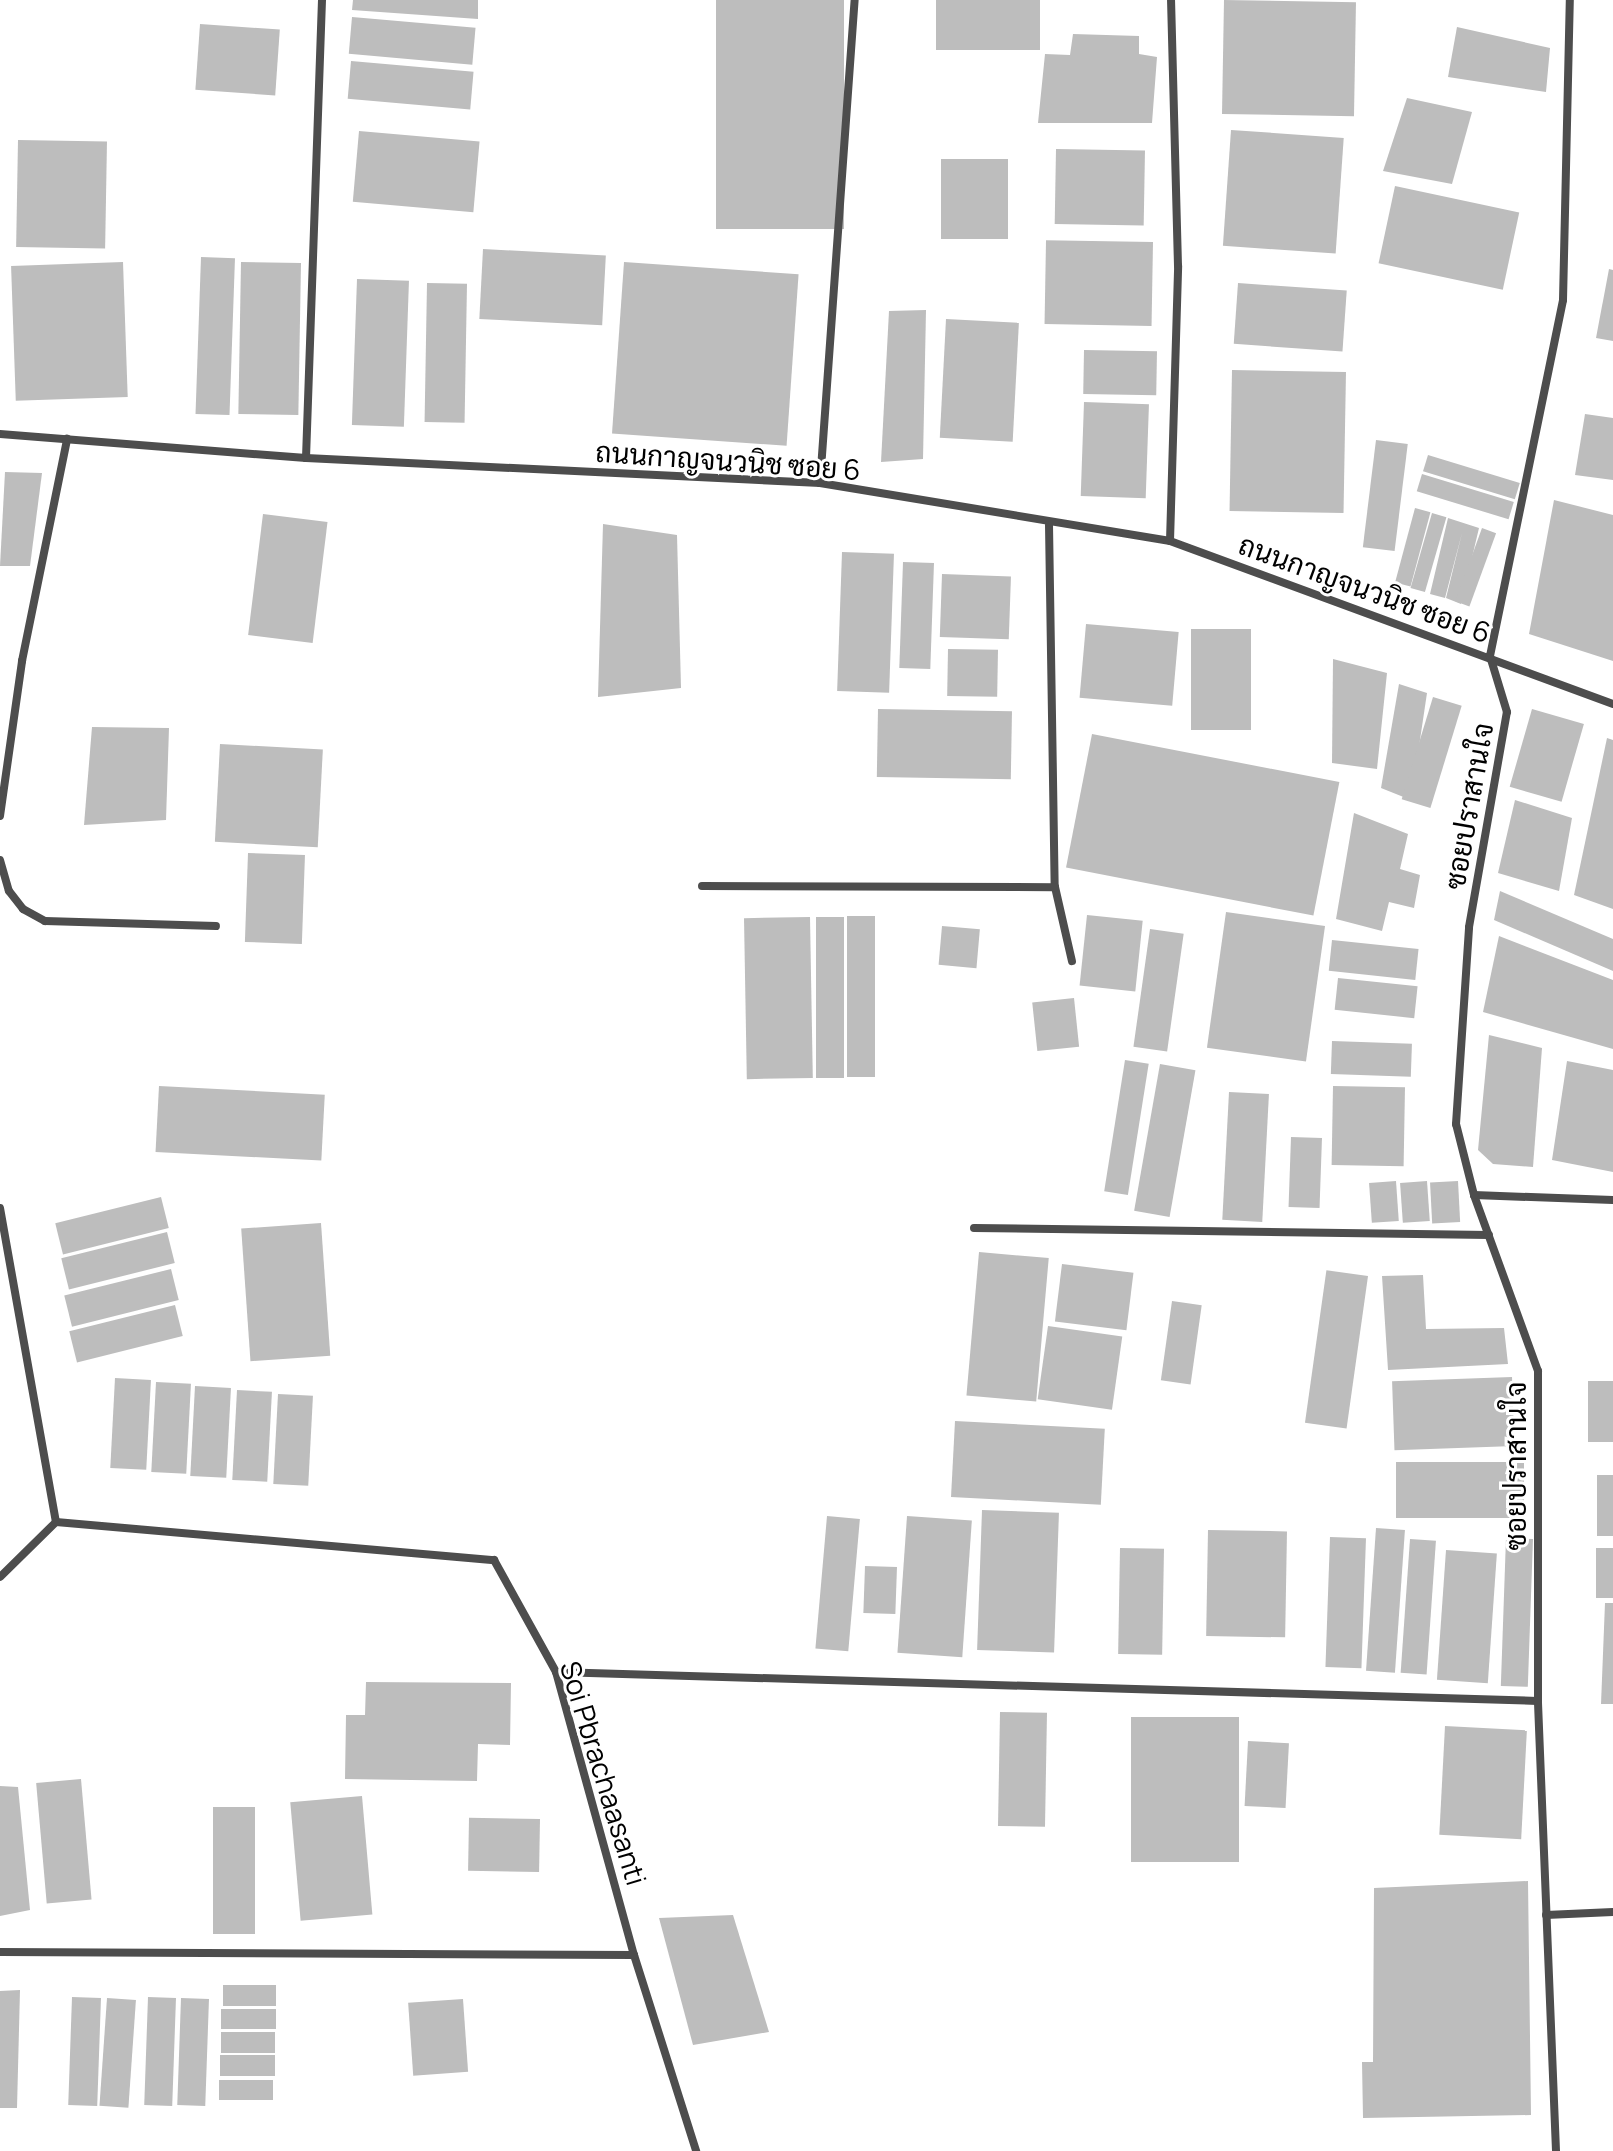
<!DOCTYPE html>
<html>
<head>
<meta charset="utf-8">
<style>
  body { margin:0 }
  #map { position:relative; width:1613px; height:2151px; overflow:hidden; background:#fff; font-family:Manrope,Sarabun,sans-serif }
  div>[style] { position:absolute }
  .building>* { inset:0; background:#bdbdbd; transform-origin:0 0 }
  .street>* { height:8px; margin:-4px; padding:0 4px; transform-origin:4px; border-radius:4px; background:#4d4d4d }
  span { translate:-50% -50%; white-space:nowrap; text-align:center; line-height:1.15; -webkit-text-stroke:6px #fff; paint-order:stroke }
  .street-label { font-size:28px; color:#000 }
</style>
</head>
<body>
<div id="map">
  <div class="building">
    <i style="clip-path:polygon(353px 0,478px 0,478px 19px,352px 10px)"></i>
    <i style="left:716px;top:0;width:128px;height:229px"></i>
    <i style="left:936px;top:0;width:104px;height:50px"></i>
    <i style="left:1224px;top:0;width:132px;height:114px;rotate:1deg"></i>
    <i style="left:352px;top:17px;width:124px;height:37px;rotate:5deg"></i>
    <i style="left:200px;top:24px;width:80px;height:66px;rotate:4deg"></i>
    <i style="clip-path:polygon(1457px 27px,1550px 48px,1546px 92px,1448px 77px)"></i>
    <i style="clip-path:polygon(1073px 34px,1139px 36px,1139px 54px,1157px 57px,1152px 123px,1038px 123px,1045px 54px,1070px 55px)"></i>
    <i style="left:351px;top:61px;width:123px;height:38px;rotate:5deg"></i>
    <i style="clip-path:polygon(1407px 98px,1472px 112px,1452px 184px,1383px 171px)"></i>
    <i style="left:1231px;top:130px;width:113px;height:116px;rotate:4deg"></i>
    <i style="left:359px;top:131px;width:121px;height:71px;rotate:5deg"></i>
    <i style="left:18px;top:140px;width:89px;height:107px;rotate:1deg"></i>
    <i style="left:1056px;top:149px;width:89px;height:75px;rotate:1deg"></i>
    <i style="left:941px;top:159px;width:67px;height:80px"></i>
    <i style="left:1395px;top:186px;width:127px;height:79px;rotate:12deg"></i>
    <i style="left:1153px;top:242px;width:84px;height:107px;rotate:91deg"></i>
    <i style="left:483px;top:249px;width:123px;height:70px;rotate:3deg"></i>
    <i style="left:201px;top:257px;width:34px;height:157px;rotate:2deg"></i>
    <i style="left:123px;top:262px;width:135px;height:112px;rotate:88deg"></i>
    <i style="left:241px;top:262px;width:60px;height:152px;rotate:1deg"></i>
    <i style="left:624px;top:262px;width:175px;height:172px;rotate:4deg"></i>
    <i style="clip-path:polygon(1609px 269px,1613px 270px,1613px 341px,1596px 338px)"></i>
    <i style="left:357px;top:279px;width:52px;height:146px;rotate:2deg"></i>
    <i style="left:427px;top:283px;width:40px;height:139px;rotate:1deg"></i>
    <i style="left:1238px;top:283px;width:109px;height:61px;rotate:4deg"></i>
    <i style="clip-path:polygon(926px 310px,923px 459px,881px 462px,889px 311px)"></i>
    <i style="left:946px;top:319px;width:73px;height:119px;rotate:3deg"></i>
    <i style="left:1084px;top:350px;width:73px;height:44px;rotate:1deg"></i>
    <i style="left:1232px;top:370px;width:114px;height:141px;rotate:1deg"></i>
    <i style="left:1084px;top:402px;width:65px;height:94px;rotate:2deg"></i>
    <i style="clip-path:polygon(1585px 414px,1613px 418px,1613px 480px,1575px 475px)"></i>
    <i style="left:1376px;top:440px;width:32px;height:108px;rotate:7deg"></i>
    <i style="left:1428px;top:455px;width:96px;height:17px;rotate:17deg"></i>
    <i style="clip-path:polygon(5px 472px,42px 473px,30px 566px,0 566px)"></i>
    <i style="left:1422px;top:474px;width:96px;height:18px;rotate:17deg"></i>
    <i style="clip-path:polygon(1554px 500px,1613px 515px,1613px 661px,1529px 634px)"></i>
    <i style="left:1415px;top:508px;width:16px;height:77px;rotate:15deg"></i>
    <i style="left:1432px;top:513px;width:15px;height:78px;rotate:16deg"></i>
    <i style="left:263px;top:514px;width:65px;height:122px;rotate:7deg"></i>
    <i style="clip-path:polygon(1448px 518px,1479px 528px,1461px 604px,1446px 598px,1462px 533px,1445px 598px,1430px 594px)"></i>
    <i style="clip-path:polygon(603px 524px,677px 535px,681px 688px,598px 697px)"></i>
    <i style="left:1482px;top:528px;width:15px;height:78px;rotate:20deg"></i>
    <i style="left:842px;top:552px;width:52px;height:139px;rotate:2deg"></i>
    <i style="left:903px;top:562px;width:31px;height:106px;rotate:2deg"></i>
    <i style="left:942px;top:574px;width:69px;height:63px;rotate:2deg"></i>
    <i style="left:1086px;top:624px;width:93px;height:74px;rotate:5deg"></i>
    <i style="left:1191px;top:629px;width:60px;height:101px"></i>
    <i style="left:948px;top:649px;width:50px;height:47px;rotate:1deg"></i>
    <i style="clip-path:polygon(1333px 659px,1387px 673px,1377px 769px,1332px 763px)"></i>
    <i style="clip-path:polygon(1399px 684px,1427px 693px,1411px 800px,1381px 788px)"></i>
    <i style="left:1433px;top:697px;width:30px;height:107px;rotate:17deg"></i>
    <i style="left:878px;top:709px;width:134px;height:68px;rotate:1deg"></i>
    <i style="left:1532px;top:709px;width:54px;height:81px;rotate:16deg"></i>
    <i style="clip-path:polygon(92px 727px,169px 728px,166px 820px,84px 825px)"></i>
    <i style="left:1092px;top:734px;width:252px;height:136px;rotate:11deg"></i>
    <i style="clip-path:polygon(1607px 738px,1613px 740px,1613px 909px,1574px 895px)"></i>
    <i style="left:220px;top:744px;width:103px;height:98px;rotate:3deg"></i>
    <i style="clip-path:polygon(1515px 800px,1572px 818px,1559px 891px,1498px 873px)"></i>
    <i style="clip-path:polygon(1354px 813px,1408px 834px,1400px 869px,1420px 875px,1414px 908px,1389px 902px,1382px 931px,1336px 919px)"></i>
    <i style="left:248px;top:853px;width:57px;height:89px;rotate:2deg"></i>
    <i style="clip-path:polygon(1500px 891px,1613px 939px,1613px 971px,1494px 920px)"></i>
    <i style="left:1226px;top:912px;width:100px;height:137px;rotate:8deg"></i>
    <i style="left:1087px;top:915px;width:56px;height:71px;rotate:6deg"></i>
    <i style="left:847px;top:916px;width:28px;height:161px"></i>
    <i style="left:810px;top:917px;width:161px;height:66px;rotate:89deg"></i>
    <i style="left:816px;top:917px;width:28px;height:161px"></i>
    <i style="left:942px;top:926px;width:38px;height:39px;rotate:5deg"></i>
    <i style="left:1150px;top:929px;width:34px;height:119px;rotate:8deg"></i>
    <i style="clip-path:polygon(1499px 936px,1613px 980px,1613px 1049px,1483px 1012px)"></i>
    <i style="left:1332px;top:940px;width:87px;height:31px;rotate:6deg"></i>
    <i style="left:1338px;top:978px;width:80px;height:32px;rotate:6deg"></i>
    <i style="left:1074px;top:998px;width:49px;height:42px;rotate:84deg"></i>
    <i style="clip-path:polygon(1489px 1035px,1542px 1048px,1533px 1167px,1493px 1164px,1478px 1150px)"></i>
    <i style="left:1332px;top:1041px;width:80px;height:33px;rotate:2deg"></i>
    <i style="left:1125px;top:1060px;width:24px;height:133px;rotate:9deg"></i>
    <i style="clip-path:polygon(1567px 1061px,1613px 1070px,1613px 1172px,1552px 1160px)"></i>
    <i style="left:1160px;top:1064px;width:36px;height:149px;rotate:10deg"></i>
    <i style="left:159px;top:1086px;width:166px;height:66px;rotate:3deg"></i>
    <i style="left:1333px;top:1086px;width:72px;height:79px;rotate:1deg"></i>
    <i style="left:1229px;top:1092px;width:40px;height:128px;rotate:3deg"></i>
    <i style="left:1291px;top:1137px;width:31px;height:70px;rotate:2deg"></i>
    <i style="left:1396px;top:1181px;width:40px;height:27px;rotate:86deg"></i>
    <i style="left:1427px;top:1181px;width:40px;height:27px;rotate:86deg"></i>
    <i style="left:1458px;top:1181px;width:41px;height:28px;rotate:87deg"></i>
    <i style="left:161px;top:1197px;width:32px;height:109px;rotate:76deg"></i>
    <i style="left:321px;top:1223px;width:133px;height:80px;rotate:86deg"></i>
    <i style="left:167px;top:1232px;width:32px;height:109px;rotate:76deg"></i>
    <i style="left:979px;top:1252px;width:70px;height:144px;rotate:5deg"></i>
    <i style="left:1062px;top:1264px;width:72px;height:58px;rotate:7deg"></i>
    <i style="left:171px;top:1269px;width:32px;height:110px;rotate:76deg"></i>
    <i style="clip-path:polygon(1423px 1275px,1426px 1329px,1504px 1328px,1508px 1364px,1388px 1370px,1382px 1276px)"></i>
    <i style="left:1368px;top:1276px;width:154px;height:42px;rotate:98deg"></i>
    <i style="left:1172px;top:1301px;width:30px;height:80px;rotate:8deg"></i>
    <i style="left:175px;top:1305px;width:32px;height:109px;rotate:76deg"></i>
    <i style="left:1048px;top:1326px;width:75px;height:74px;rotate:8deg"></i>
    <i style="left:1512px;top:1377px;width:69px;height:120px;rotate:88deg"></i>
    <i style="left:115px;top:1378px;width:36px;height:90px;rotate:3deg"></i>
    <i style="left:1588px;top:1381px;width:25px;height:61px"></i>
    <i style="left:156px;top:1382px;width:35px;height:90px;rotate:3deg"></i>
    <i style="left:195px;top:1386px;width:36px;height:90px;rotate:3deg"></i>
    <i style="left:237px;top:1390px;width:35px;height:90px;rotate:3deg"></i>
    <i style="left:278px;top:1394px;width:35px;height:90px;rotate:3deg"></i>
    <i style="left:955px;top:1421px;width:150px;height:76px;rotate:3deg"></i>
    <i style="left:1396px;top:1462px;width:128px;height:56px"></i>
    <i style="left:1613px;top:1475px;width:61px;height:16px;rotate:90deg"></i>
    <i style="left:982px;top:1510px;width:77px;height:140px;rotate:2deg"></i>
    <i style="left:827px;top:1516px;width:33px;height:133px;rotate:5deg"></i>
    <i style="left:907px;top:1516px;width:65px;height:137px;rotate:4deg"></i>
    <i style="left:1376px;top:1528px;width:29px;height:143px;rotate:4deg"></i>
    <i style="left:1208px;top:1530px;width:79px;height:106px;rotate:1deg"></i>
    <i style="left:1330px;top:1537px;width:36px;height:130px;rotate:2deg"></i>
    <i style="left:1506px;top:1538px;width:27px;height:148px;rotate:2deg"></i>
    <i style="left:1410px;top:1539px;width:26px;height:134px;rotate:4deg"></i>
    <i style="left:1120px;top:1548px;width:44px;height:106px;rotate:1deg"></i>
    <i style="left:1596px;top:1548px;width:17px;height:50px"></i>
    <i style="left:1446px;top:1550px;width:51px;height:130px;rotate:4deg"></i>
    <i style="left:865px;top:1566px;width:32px;height:47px;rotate:2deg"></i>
    <i style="clip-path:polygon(1605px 1603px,1613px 1603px,1613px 1704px,1601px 1704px)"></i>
    <i style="clip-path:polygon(366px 1682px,511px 1683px,510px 1745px,478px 1744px,477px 1781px,345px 1779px,346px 1715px,365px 1715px)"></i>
    <i style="left:1000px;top:1712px;width:47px;height:114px;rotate:1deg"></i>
    <i style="left:1131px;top:1717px;width:108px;height:145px"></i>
    <i style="left:1445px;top:1726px;width:82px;height:109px;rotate:3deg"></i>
    <i style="left:1248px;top:1741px;width:41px;height:65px;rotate:3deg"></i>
    <i style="left:81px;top:1779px;width:121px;height:45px;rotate:85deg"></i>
    <i style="clip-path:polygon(0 1786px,18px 1787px,30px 1910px,0 1916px)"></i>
    <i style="left:362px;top:1796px;width:119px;height:72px;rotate:85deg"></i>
    <i style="left:213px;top:1807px;width:42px;height:127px"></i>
    <i style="left:540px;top:1819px;width:53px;height:71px;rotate:91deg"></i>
    <i style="clip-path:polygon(1528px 1881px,1531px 2115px,1363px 2118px,1362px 2062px,1373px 2062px,1374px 1888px)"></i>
    <i style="clip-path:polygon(733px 1915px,769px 2032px,693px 2045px,659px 1918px)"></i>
    <i style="left:223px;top:1985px;width:53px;height:21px"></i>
    <i style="clip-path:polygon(20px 1990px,17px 2108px,0 2108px,0 1991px)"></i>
    <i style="left:72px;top:1997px;width:29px;height:108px;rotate:2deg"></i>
    <i style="left:148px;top:1997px;width:28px;height:108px;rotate:2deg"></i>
    <i style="left:107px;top:1998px;width:29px;height:108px;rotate:4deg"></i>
    <i style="left:181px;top:1998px;width:28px;height:107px;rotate:2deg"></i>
    <i style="left:463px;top:1999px;width:73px;height:55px;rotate:86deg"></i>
    <i style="left:221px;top:2009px;width:55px;height:20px"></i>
    <i style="left:221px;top:2032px;width:54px;height:21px"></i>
    <i style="left:220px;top:2055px;width:55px;height:21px"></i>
    <i style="left:219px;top:2080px;width:54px;height:20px"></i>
  </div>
  <div class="street">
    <i style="left:0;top:434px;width:307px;rotate:4.5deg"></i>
    <i style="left:306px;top:458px;width:515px;rotate:2.78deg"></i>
    <i style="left:820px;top:483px;width:355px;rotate:9.4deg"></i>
    <i style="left:1170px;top:541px;width:472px;rotate:20.2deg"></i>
    <i style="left:306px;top:458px;width:458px;rotate:-88deg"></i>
    <i style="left:820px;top:483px;width:484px;rotate:-85.9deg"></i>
    <i style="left:1049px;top:525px;width:362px;rotate:89.1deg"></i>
    <i style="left:1055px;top:887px;width:76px;rotate:77.1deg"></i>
    <i style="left:1170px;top:541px;width:275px;rotate:-88.3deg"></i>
    <i style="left:1178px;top:266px;width:266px;rotate:-91.5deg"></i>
    <i style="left:0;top:816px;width:157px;rotate:-81.9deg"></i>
    <i style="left:22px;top:661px;width:227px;rotate:-78.5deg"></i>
    <i style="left:0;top:860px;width:32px;rotate:74deg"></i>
    <i style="left:9px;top:891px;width:23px;rotate:52deg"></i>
    <i style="left:23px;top:909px;width:25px;rotate:29deg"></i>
    <i style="left:45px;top:921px;width:171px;rotate:1.7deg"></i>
    <i style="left:702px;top:886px;width:353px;rotate:0.2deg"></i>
    <i style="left:1474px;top:1195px;width:139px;rotate:2.1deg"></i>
    <i style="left:0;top:1208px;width:319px;rotate:79.9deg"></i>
    <i style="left:56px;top:1522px;width:78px;rotate:135.5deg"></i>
    <i style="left:974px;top:1228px;width:515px;rotate:0.78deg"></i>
    <i style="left:56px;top:1522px;width:440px;rotate:5deg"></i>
    <i style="left:494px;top:1560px;width:128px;rotate:61deg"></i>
    <i style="left:556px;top:1672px;width:294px;rotate:74.6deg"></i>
    <i style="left:634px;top:1955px;width:206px;rotate:72.4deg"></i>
    <i style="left:556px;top:1672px;width:982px;rotate:1.69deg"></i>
    <i style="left:1546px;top:1915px;width:67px;rotate:-2.6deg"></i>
    <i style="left:0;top:1952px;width:634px;rotate:0.27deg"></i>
    <i style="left:1556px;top:2151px;width:450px;rotate:-92.3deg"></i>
    <i style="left:1538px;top:1701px;width:330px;rotate:-90deg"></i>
    <i style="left:1538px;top:1371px;width:187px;rotate:-110deg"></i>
    <i style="left:1474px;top:1195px;width:73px;rotate:-104.2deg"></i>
    <i style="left:1456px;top:1124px;width:197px;rotate:-86.2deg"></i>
    <i style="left:1469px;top:927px;width:218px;rotate:-80deg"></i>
    <i style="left:1507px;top:712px;width:59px;rotate:-106.9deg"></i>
    <i style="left:1490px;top:656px;width:363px;rotate:-78.4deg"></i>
    <i style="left:1563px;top:300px;width:300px;rotate:-88.7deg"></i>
  </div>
  <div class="street-label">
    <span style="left:728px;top:460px;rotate:4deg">ถนนกาญจนวนิช ซอย 6</span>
    <span style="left:1365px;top:588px;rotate:20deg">ถนนกาญจนวนิช ซอย 6</span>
    <span style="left:1468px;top:806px;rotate:-80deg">ซอยปราสานใจ</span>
    <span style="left:1515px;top:1466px;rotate:-90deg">ซอยปราสานใจ</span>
    <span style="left:604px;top:1773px;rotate:73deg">Soi Pbrachaasanti</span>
  </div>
</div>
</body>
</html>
